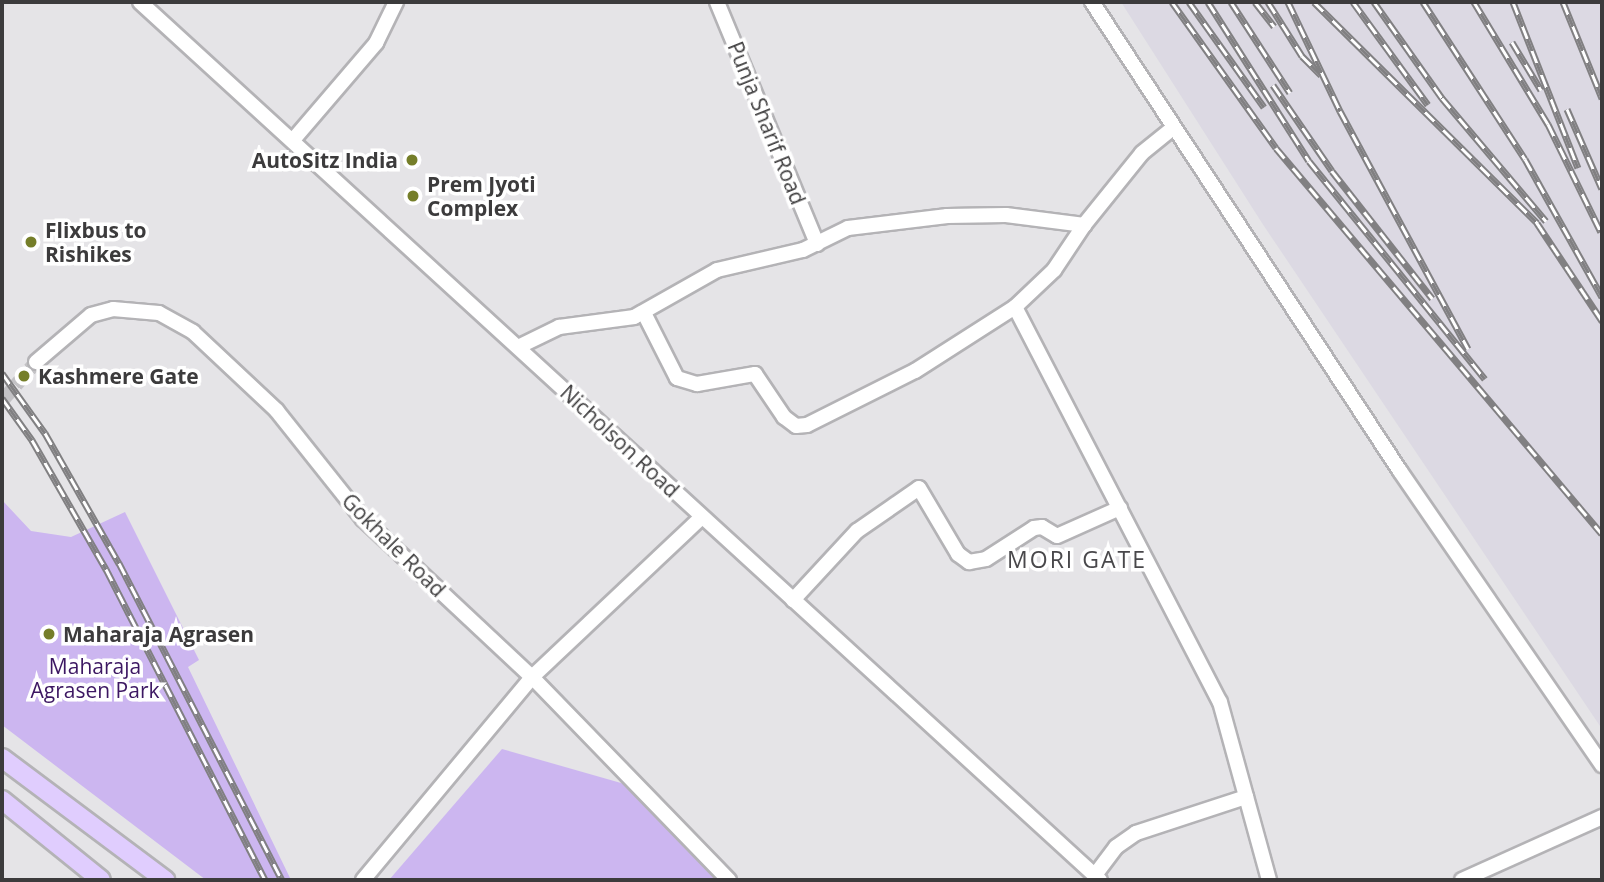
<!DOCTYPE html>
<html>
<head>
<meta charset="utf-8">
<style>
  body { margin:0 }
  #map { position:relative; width:1604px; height:882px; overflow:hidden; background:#e5e4e7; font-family:"Open Sans",sans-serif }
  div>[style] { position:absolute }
  .built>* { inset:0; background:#dcd9e3 }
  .green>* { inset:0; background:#ccb6f0 }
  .minor-tunnel>* { height:14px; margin-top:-7px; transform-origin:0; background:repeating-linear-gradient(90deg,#c3c2c5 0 14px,transparent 0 21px) }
  .roads { filter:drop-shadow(2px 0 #b4b3b6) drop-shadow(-2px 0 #b4b3b6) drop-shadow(0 2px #b4b3b6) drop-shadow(0 -2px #b4b3b6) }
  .minor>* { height:14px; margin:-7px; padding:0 7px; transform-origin:7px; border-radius:7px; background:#fff }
  .major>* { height:18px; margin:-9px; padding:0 9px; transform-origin:9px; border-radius:9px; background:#e0cdfe }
  .rail>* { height:7px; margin-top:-3.5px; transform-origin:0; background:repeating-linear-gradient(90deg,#fff 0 13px,#818082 0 26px); box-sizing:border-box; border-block:2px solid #818082 }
  .dots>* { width:19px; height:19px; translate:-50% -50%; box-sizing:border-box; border:4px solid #fff; border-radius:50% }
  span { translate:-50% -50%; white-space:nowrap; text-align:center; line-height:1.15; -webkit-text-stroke:7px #fff; paint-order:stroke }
  .street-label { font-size:21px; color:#3c3b3c }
  .poi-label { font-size:21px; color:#3c3b3c; font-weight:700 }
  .right { translate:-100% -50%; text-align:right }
  .left { translate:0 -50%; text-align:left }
  .park-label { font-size:21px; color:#3c1762 }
  .neighbourhood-label { font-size:23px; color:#49484b; letter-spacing:2px }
  .frame { position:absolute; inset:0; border:4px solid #3c3b3c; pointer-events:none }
</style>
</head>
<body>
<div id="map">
  <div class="built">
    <i style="clip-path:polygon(1121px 2px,1602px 2px,1602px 729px,1262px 223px)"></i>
  </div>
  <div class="green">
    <i style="clip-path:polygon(2px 500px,31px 531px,71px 537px,125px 512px,199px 660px,188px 667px,291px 880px,206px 880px,2px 725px)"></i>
    <i style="clip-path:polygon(502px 749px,628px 785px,716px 880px,389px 880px)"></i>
  </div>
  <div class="minor-tunnel">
    <i style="left:2px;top:401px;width:52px;rotate:-48.9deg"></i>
  </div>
  <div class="roads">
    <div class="minor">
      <i style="left:140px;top:2px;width:1301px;rotate:42.45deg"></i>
      <i style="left:717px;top:2px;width:262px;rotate:67.5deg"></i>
      <i style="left:1092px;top:2px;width:561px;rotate:56.71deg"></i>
      <i style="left:1400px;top:471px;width:357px;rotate:55.5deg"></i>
      <i style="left:293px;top:140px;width:128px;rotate:-49.4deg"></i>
      <i style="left:376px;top:43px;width:46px;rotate:-64deg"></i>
      <i style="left:1015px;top:307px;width:445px;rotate:62.6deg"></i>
      <i style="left:1220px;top:702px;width:185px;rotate:74.6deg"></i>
      <i style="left:644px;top:313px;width:73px;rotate:63.1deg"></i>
      <i style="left:677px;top:378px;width:21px;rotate:17deg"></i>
      <i style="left:697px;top:384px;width:59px;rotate:-9.8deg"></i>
      <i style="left:755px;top:374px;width:52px;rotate:56deg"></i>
      <i style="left:784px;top:417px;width:15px;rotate:37deg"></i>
      <i style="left:796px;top:426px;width:11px;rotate:-5deg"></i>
      <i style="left:807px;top:425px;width:121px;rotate:-26.6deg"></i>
      <i style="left:915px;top:371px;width:119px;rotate:-32.6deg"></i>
      <i style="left:1015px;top:307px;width:54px;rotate:-43.5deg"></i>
      <i style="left:1054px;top:270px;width:54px;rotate:-56.3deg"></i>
      <i style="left:1084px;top:225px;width:92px;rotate:-51.1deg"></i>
      <i style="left:1142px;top:153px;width:40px;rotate:-39deg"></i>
      <i style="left:518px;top:347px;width:46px;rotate:-26deg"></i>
      <i style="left:559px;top:327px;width:76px;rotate:-7.6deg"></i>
      <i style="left:634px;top:317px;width:95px;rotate:-29.5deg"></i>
      <i style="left:717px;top:270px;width:88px;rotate:-13.1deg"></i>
      <i style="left:803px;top:250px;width:50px;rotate:-26.1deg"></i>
      <i style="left:848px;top:228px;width:100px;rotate:-6.9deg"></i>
      <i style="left:947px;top:216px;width:59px;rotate:-1deg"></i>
      <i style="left:1006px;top:215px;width:79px;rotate:7.3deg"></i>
      <i style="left:36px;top:362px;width:72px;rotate:-40.5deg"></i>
      <i style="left:91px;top:315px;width:23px;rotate:-15deg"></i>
      <i style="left:113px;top:309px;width:46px;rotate:5deg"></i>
      <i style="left:159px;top:313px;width:39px;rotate:29deg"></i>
      <i style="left:193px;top:332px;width:115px;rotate:43.2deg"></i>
      <i style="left:277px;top:411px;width:138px;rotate:51.5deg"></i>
      <i style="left:363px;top:519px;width:231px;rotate:43.1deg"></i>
      <i style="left:532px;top:677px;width:283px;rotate:45.9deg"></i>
      <i style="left:793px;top:600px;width:94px;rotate:-47.2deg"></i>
      <i style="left:857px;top:531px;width:75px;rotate:-34.7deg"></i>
      <i style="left:919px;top:488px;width:77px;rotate:59.4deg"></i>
      <i style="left:958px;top:554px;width:14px;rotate:36deg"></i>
      <i style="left:969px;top:562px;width:17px;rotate:-10deg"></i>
      <i style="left:986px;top:559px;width:57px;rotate:-32.9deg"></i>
      <i style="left:1034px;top:528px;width:8px;rotate:-7deg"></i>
      <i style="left:1042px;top:527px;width:17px;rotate:31deg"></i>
      <i style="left:1057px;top:536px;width:69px;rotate:-24deg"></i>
      <i style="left:1095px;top:875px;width:35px;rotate:-53deg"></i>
      <i style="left:1116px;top:847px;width:24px;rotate:-35deg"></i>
      <i style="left:1136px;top:833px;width:116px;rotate:-18.1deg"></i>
      <i style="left:363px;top:880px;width:264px;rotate:-50.2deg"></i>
      <i style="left:532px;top:677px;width:233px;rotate:-43.3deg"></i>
      <i style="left:1462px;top:880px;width:154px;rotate:-24.2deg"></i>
    </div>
    <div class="major">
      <i style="left:2px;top:758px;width:204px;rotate:36.8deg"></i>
      <i style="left:2px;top:800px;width:127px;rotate:38.9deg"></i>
    </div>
  </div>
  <div class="rail">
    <i style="left:1172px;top:2px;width:179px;rotate:54.5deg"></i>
    <i style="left:1276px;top:148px;width:505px;rotate:49.82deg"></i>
    <i style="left:1189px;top:2px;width:129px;rotate:54.5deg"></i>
    <i style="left:1208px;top:2px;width:188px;rotate:57.6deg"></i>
    <i style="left:1309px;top:161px;width:280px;rotate:51.1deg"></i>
    <i style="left:1231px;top:2px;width:108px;rotate:57deg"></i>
    <i style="left:1255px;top:2px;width:31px;rotate:52deg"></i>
    <i style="left:1268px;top:2px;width:64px;rotate:57.8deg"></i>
    <i style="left:1302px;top:56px;width:27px;rotate:45deg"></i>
    <i style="left:1288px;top:2px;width:121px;rotate:64.5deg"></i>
    <i style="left:1340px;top:111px;width:270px;rotate:61.7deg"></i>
    <i style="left:1314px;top:2px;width:314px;rotate:44.7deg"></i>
    <i style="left:1537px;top:223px;width:118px;rotate:56.4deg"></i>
    <i style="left:1353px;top:2px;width:127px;rotate:53.9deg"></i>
    <i style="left:1374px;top:2px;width:118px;rotate:54.7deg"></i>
    <i style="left:1442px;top:98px;width:161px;rotate:49.8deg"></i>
    <i style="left:1423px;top:2px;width:187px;rotate:57deg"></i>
    <i style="left:1525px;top:159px;width:158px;rotate:60.8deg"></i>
    <i style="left:1474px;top:2px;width:143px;rotate:58.8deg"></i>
    <i style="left:1548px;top:124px;width:120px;rotate:63.9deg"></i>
    <i style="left:1513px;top:2px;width:178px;rotate:68.6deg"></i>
    <i style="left:1563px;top:2px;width:104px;rotate:67.9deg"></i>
    <i style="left:1512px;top:42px;width:56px;rotate:58.9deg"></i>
    <i style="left:1273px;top:85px;width:104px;rotate:55.5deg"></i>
    <i style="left:1332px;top:171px;width:162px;rotate:51.8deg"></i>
    <i style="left:1567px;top:109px;width:87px;rotate:66.4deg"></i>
    <i style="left:2px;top:373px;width:74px;rotate:54.4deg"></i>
    <i style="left:45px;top:433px;width:150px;rotate:60.4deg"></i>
    <i style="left:119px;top:563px;width:356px;rotate:62.8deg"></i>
    <i style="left:2px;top:398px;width:52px;rotate:54.5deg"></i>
    <i style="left:32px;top:440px;width:149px;rotate:60.2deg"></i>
    <i style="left:106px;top:569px;width:349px;rotate:62.9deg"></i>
  </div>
  <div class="dots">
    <i style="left:412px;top:160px;background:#757e29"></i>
    <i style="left:413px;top:196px;background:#757e29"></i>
    <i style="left:31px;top:242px;background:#757e29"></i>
    <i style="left:24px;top:376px;background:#757e29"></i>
    <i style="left:49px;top:634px;background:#757e29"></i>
  </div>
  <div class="street-label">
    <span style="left:767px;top:123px;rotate:68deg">Punja Sharif Road</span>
    <span style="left:620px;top:441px;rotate:43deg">Nicholson Road</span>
    <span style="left:394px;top:545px;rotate:45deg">Gokhale Road</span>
  </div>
  <div class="poi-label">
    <span class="right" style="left:398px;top:160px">AutoSitz India</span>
    <span class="left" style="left:427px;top:196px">Prem Jyoti<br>Complex</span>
    <span class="left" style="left:45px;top:242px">Flixbus to<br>Rishikes</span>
    <span class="left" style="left:38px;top:376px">Kashmere Gate</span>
    <span class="left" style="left:63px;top:634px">Maharaja Agrasen</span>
  </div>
  <div class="park-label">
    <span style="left:95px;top:678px">Maharaja<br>Agrasen Park</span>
  </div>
  <div class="neighbourhood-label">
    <span style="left:1077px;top:559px">MORI GATE</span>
  </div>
  <div class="frame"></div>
</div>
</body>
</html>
